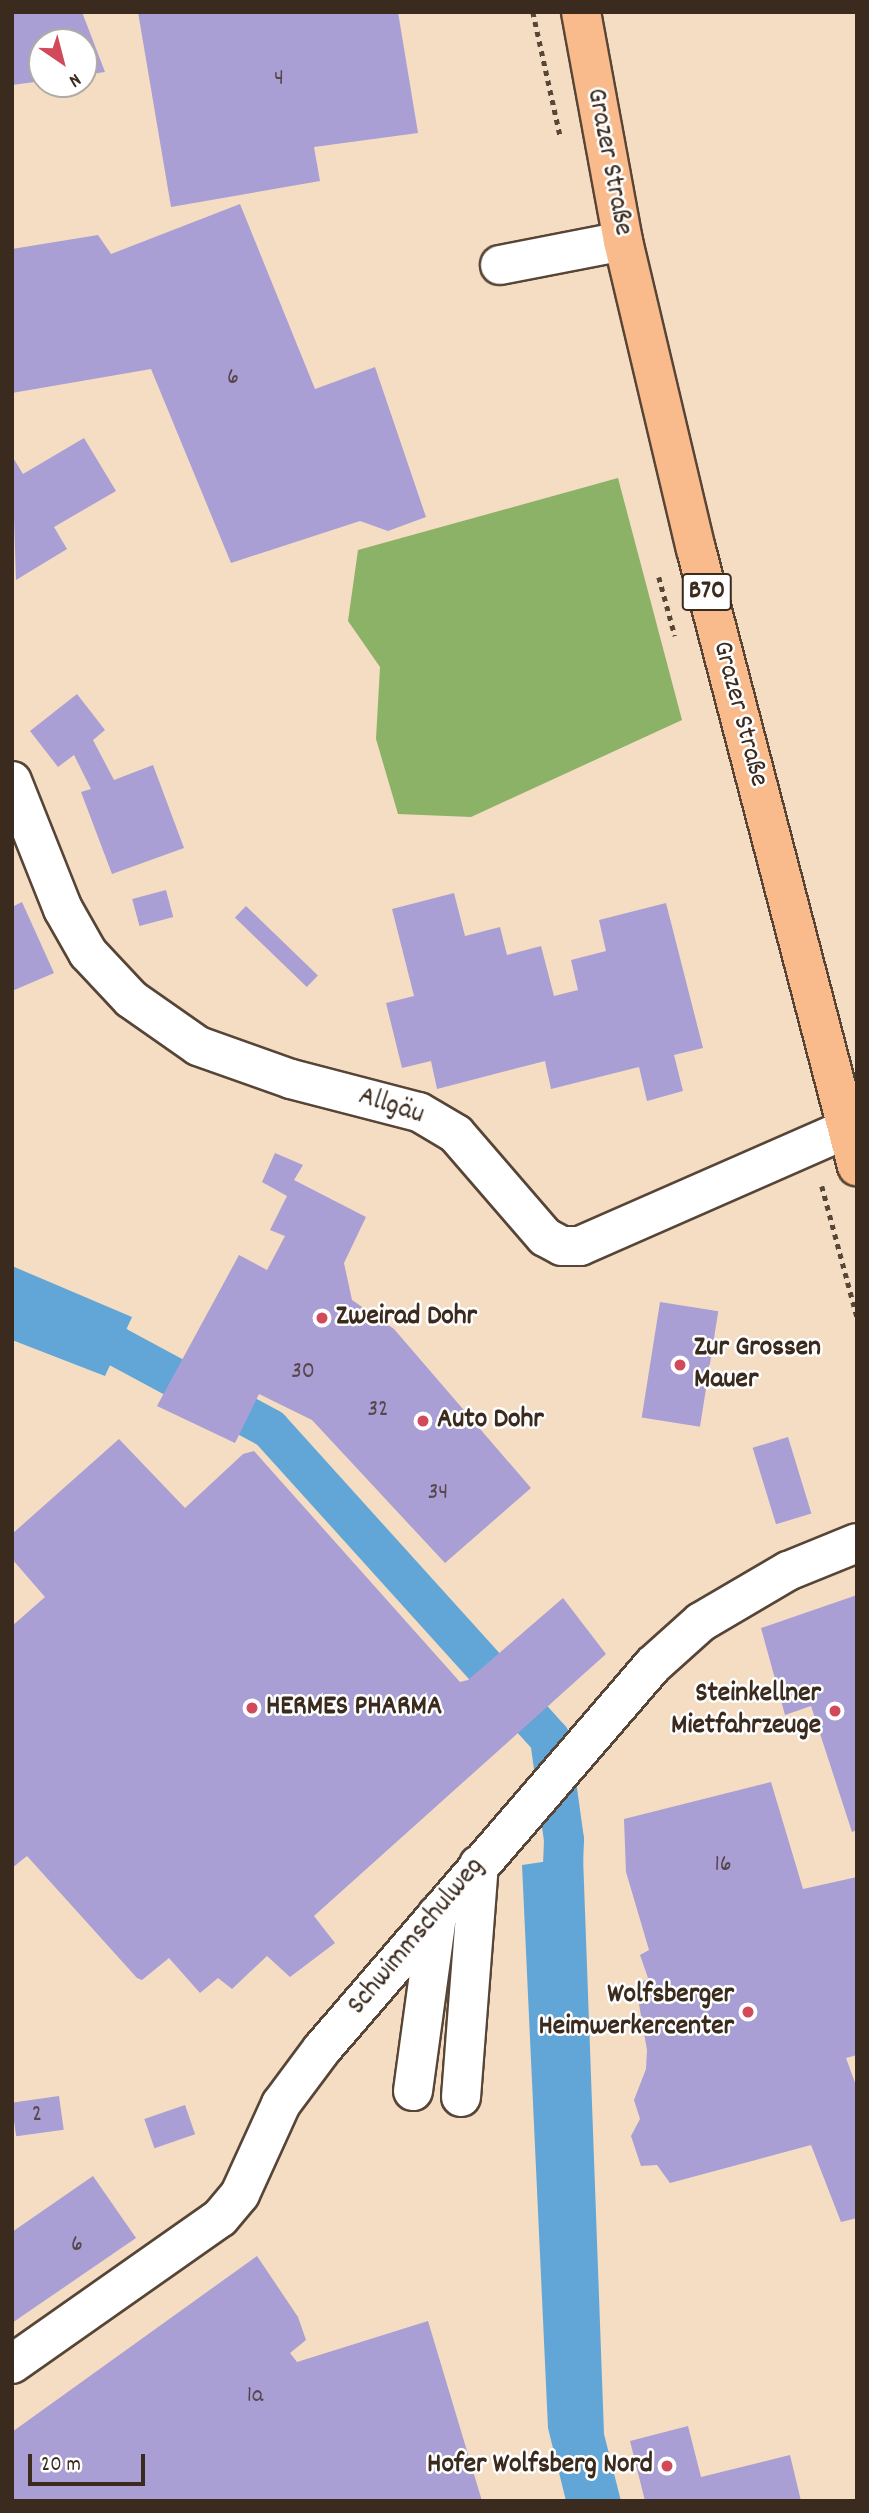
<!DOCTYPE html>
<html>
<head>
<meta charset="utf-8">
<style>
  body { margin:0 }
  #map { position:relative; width:869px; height:2513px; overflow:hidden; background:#f4ddc2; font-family:Dekko,sans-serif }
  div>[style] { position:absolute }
  .forest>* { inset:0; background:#8cb267 }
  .water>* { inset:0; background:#62a6d7 }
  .canal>* { height:40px; margin:-20px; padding:0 20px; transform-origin:20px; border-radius:20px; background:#62a6d7 }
  .building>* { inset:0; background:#a99fd5; transform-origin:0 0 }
  .path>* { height:4.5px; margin-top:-2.25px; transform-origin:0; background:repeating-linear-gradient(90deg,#574537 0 5px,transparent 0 10px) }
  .roads { filter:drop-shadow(2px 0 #574537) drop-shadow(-2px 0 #574537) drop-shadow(0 2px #574537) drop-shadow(0 -2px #574537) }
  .minor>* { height:38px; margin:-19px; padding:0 19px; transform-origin:19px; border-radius:19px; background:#fff }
  .major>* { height:38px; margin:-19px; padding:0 19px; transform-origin:19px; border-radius:19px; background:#fabb8c }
  .dots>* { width:19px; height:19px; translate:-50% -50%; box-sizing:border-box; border:4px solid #fff; border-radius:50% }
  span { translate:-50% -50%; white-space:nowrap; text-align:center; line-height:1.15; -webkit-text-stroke:5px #fff; paint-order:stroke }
  .number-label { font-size:24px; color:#56474c }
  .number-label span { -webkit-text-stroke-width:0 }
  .shield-label span { padding:2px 5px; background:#fff; border:2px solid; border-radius:5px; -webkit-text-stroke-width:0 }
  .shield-label { font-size:26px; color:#3b2a1e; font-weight:700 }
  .street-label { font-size:28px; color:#3b2a1e }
  .poi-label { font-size:28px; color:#3b2a1e; font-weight:700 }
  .left { translate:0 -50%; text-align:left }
  .right { translate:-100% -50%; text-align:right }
  .frame { position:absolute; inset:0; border:14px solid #3b2a1e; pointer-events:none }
  .north { position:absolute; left:28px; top:28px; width:70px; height:70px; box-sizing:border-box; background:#fff; border:2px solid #b1aaa5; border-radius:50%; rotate:145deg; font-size:19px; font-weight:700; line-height:28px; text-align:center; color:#3b2a1e }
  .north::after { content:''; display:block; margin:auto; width:24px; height:32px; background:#d1495b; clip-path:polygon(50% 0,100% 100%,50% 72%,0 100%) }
  .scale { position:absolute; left:28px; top:2454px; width:117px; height:32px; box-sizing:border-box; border:4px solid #3b2a1e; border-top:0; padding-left:9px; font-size:21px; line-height:24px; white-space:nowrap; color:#3b2a1e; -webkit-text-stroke:5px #fff; paint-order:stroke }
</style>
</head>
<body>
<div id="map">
  <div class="forest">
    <i style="clip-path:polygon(618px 478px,682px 720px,471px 817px,398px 814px,376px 739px,380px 667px,348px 621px,358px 550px)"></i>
  </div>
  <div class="water">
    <i style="clip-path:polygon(12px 1266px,132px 1317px,105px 1376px,12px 1340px)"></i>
    <i style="clip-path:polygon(583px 1856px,604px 2434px,621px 2501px,566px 2501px,548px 2428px,522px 1865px)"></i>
  </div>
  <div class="canal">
    <i style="left:12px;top:1305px;width:112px;rotate:21.5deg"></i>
    <i style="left:116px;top:1346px;width:175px;rotate:28.3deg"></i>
    <i style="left:270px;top:1429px;width:418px;rotate:47.9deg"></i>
    <i style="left:550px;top:1739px;width:102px;rotate:82.1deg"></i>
    <i style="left:564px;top:1840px;width:74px;rotate:92.3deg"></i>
  </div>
  <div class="building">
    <i style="clip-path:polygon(12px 12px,82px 12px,105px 72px,84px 75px,84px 42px,42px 42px,42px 81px,12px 85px)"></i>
    <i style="clip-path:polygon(138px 12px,398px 12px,418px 133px,314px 147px,320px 181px,171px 207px)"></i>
    <i style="clip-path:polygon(240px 204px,315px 389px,375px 367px,426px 517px,388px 531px,360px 521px,231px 563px,151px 369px,12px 393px,12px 249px,98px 235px,111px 254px)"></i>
    <i style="clip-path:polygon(84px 438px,116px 491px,54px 527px,67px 549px,16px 580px,12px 456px,23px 474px)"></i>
    <i style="clip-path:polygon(77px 694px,105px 730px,93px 740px,114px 780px,153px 765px,184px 848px,112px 874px,81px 792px,91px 789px,74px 755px,58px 767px,30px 731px)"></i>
    <i style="left:166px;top:890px;width:28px;height:35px;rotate:75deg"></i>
    <i style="clip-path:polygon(454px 893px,465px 936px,500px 927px,507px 955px,541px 946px,554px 996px,578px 990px,571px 960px,606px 951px,599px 920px,666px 903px,703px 1048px,674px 1055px,683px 1091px,647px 1101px,639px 1067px,551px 1089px,545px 1061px,437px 1089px,431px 1061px,402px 1068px,386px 1003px,414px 996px,392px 909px)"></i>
    <i style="clip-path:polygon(22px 902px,54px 973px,12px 991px,12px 907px)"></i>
    <i style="left:246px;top:906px;width:100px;height:16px;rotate:44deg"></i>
    <i style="clip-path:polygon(275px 1153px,303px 1165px,294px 1180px,366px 1217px,344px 1263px,352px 1300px,394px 1329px,531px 1488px,445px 1563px,312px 1420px,259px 1394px,235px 1443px,157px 1406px,239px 1255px,267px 1270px,285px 1236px,270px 1230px,287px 1196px,262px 1182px)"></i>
    <i style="left:660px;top:1302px;width:59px;height:117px;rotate:9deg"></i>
    <i style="left:788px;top:1437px;width:80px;height:37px;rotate:73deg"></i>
    <i style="clip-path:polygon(119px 1439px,185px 1508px,243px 1454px,254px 1451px,460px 1682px,468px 1680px,563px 1598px,606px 1654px,314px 1916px,335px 1943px,290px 1977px,267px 1956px,232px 1989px,218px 1978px,200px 1993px,169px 1958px,142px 1980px,137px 1978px,27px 1856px,12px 1868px,12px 1626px,45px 1597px,12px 1559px,12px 1534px)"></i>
    <i style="clip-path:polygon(857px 1595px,857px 1830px,852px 1832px,811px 1706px,785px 1715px,761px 1628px)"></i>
    <i style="clip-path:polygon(771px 1782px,803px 1889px,857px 1877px,857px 2055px,846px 2058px,857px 2088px,857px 2218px,841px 2222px,811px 2145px,670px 2183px,657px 2165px,641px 2166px,631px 2136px,640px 2119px,634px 2100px,646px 2069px,647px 2050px,636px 1987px,648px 1978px,640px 1955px,649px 1950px,626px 1872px,624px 1819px)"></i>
    <i style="left:59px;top:2096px;width:34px;height:48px;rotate:82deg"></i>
    <i style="left:185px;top:2105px;width:31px;height:43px;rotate:71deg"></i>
    <i style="clip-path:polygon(93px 2176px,136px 2238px,12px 2323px,12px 2232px)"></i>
    <i style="clip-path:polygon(257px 2256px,298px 2317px,306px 2340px,290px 2353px,297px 2362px,428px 2321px,482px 2501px,12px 2501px,12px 2432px)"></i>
    <i style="clip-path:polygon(688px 2426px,701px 2477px,790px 2455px,801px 2501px,645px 2501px,630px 2441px)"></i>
  </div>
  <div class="path">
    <i style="left:533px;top:12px;width:126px;rotate:77.6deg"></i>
    <i style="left:659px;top:577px;width:61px;rotate:74.8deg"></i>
    <i style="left:822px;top:1186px;width:136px;rotate:75deg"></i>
  </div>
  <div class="roads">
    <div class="minor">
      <i style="left:500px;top:265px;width:125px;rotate:-11deg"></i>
      <i style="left:12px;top:781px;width:138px;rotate:68.3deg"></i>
      <i style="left:63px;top:909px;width:51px;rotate:60.4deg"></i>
      <i style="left:88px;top:953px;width:63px;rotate:46.9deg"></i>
      <i style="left:131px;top:999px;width:82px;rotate:35deg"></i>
      <i style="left:198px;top:1046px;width:99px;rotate:19.5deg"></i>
      <i style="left:291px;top:1079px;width:132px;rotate:14.5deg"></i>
      <i style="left:419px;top:1112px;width:43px;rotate:30.7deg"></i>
      <i style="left:456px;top:1134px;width:136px;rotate:49.2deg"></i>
      <i style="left:545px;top:1237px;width:19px;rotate:28deg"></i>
      <i style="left:562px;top:1246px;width:18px"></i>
      <i style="left:580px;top:1246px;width:292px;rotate:-23.7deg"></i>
      <i style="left:413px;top:2091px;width:178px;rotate:-82.2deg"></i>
      <i style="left:461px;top:2097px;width:233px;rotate:-85.6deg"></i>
      <i style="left:12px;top:2364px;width:254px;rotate:-35.1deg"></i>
      <i style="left:220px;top:2218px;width:31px;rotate:-50deg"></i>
      <i style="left:240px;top:2194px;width:99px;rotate:-65.5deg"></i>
      <i style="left:281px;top:2104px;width:69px;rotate:-53.3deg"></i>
      <i style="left:322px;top:2049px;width:507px;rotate:-49.24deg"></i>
      <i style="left:653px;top:1665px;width:64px;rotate:-41.9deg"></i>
      <i style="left:701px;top:1622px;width:101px;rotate:-30.4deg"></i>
      <i style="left:788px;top:1571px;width:74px;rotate:-22.1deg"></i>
    </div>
    <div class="major">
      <i style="left:581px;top:12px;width:233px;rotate:79.6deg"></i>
      <i style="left:623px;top:241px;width:317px;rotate:76.7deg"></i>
      <i style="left:696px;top:549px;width:638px;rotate:75.38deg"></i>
    </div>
  </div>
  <div class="dots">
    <i style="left:322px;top:1318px;background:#d1495b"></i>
    <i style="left:680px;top:1365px;background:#d1495b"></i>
    <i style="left:423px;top:1421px;background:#d1495b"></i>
    <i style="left:252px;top:1708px;background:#d1495b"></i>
    <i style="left:835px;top:1711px;background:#d1495b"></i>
    <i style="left:748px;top:2012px;background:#d1495b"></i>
    <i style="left:667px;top:2466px;background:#d1495b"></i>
  </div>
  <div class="number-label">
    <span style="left:279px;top:80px">4</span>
    <span style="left:233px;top:379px">6</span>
    <span style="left:303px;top:1373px">30</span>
    <span style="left:378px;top:1411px">32</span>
    <span style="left:438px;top:1494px">34</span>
    <span style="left:723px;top:1866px">16</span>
    <span style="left:37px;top:2116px">2</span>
    <span style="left:77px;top:2246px">6</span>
    <span style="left:255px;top:2397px">1a</span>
  </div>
  <div class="shield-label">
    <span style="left:707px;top:592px">B70</span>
  </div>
  <div class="street-label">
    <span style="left:608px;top:162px;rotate:79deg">Grazer Straße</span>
    <span style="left:739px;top:714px;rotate:75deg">Grazer Straße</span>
    <span style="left:391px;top:1107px;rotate:18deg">Allgäu</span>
    <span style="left:417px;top:1937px;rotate:-50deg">Schwimmschulweg</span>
  </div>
  <div class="poi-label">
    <span class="left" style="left:336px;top:1318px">Zweirad Dohr</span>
    <span class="left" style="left:694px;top:1365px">Zur Grossen<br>Mauer</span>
    <span class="left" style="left:437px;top:1421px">Auto Dohr</span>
    <span class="right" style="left:821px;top:1711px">Steinkellner<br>Mietfahrzeuge</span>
    <span class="left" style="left:266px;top:1708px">HERMES PHARMA</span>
    <span class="right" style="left:734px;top:2012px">Wolfsberger<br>Heimwerkercenter</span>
    <span class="right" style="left:653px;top:2466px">Hofer Wolfsberg Nord</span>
  </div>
  <div class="frame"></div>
  <div class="north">N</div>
  <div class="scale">20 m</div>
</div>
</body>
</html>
